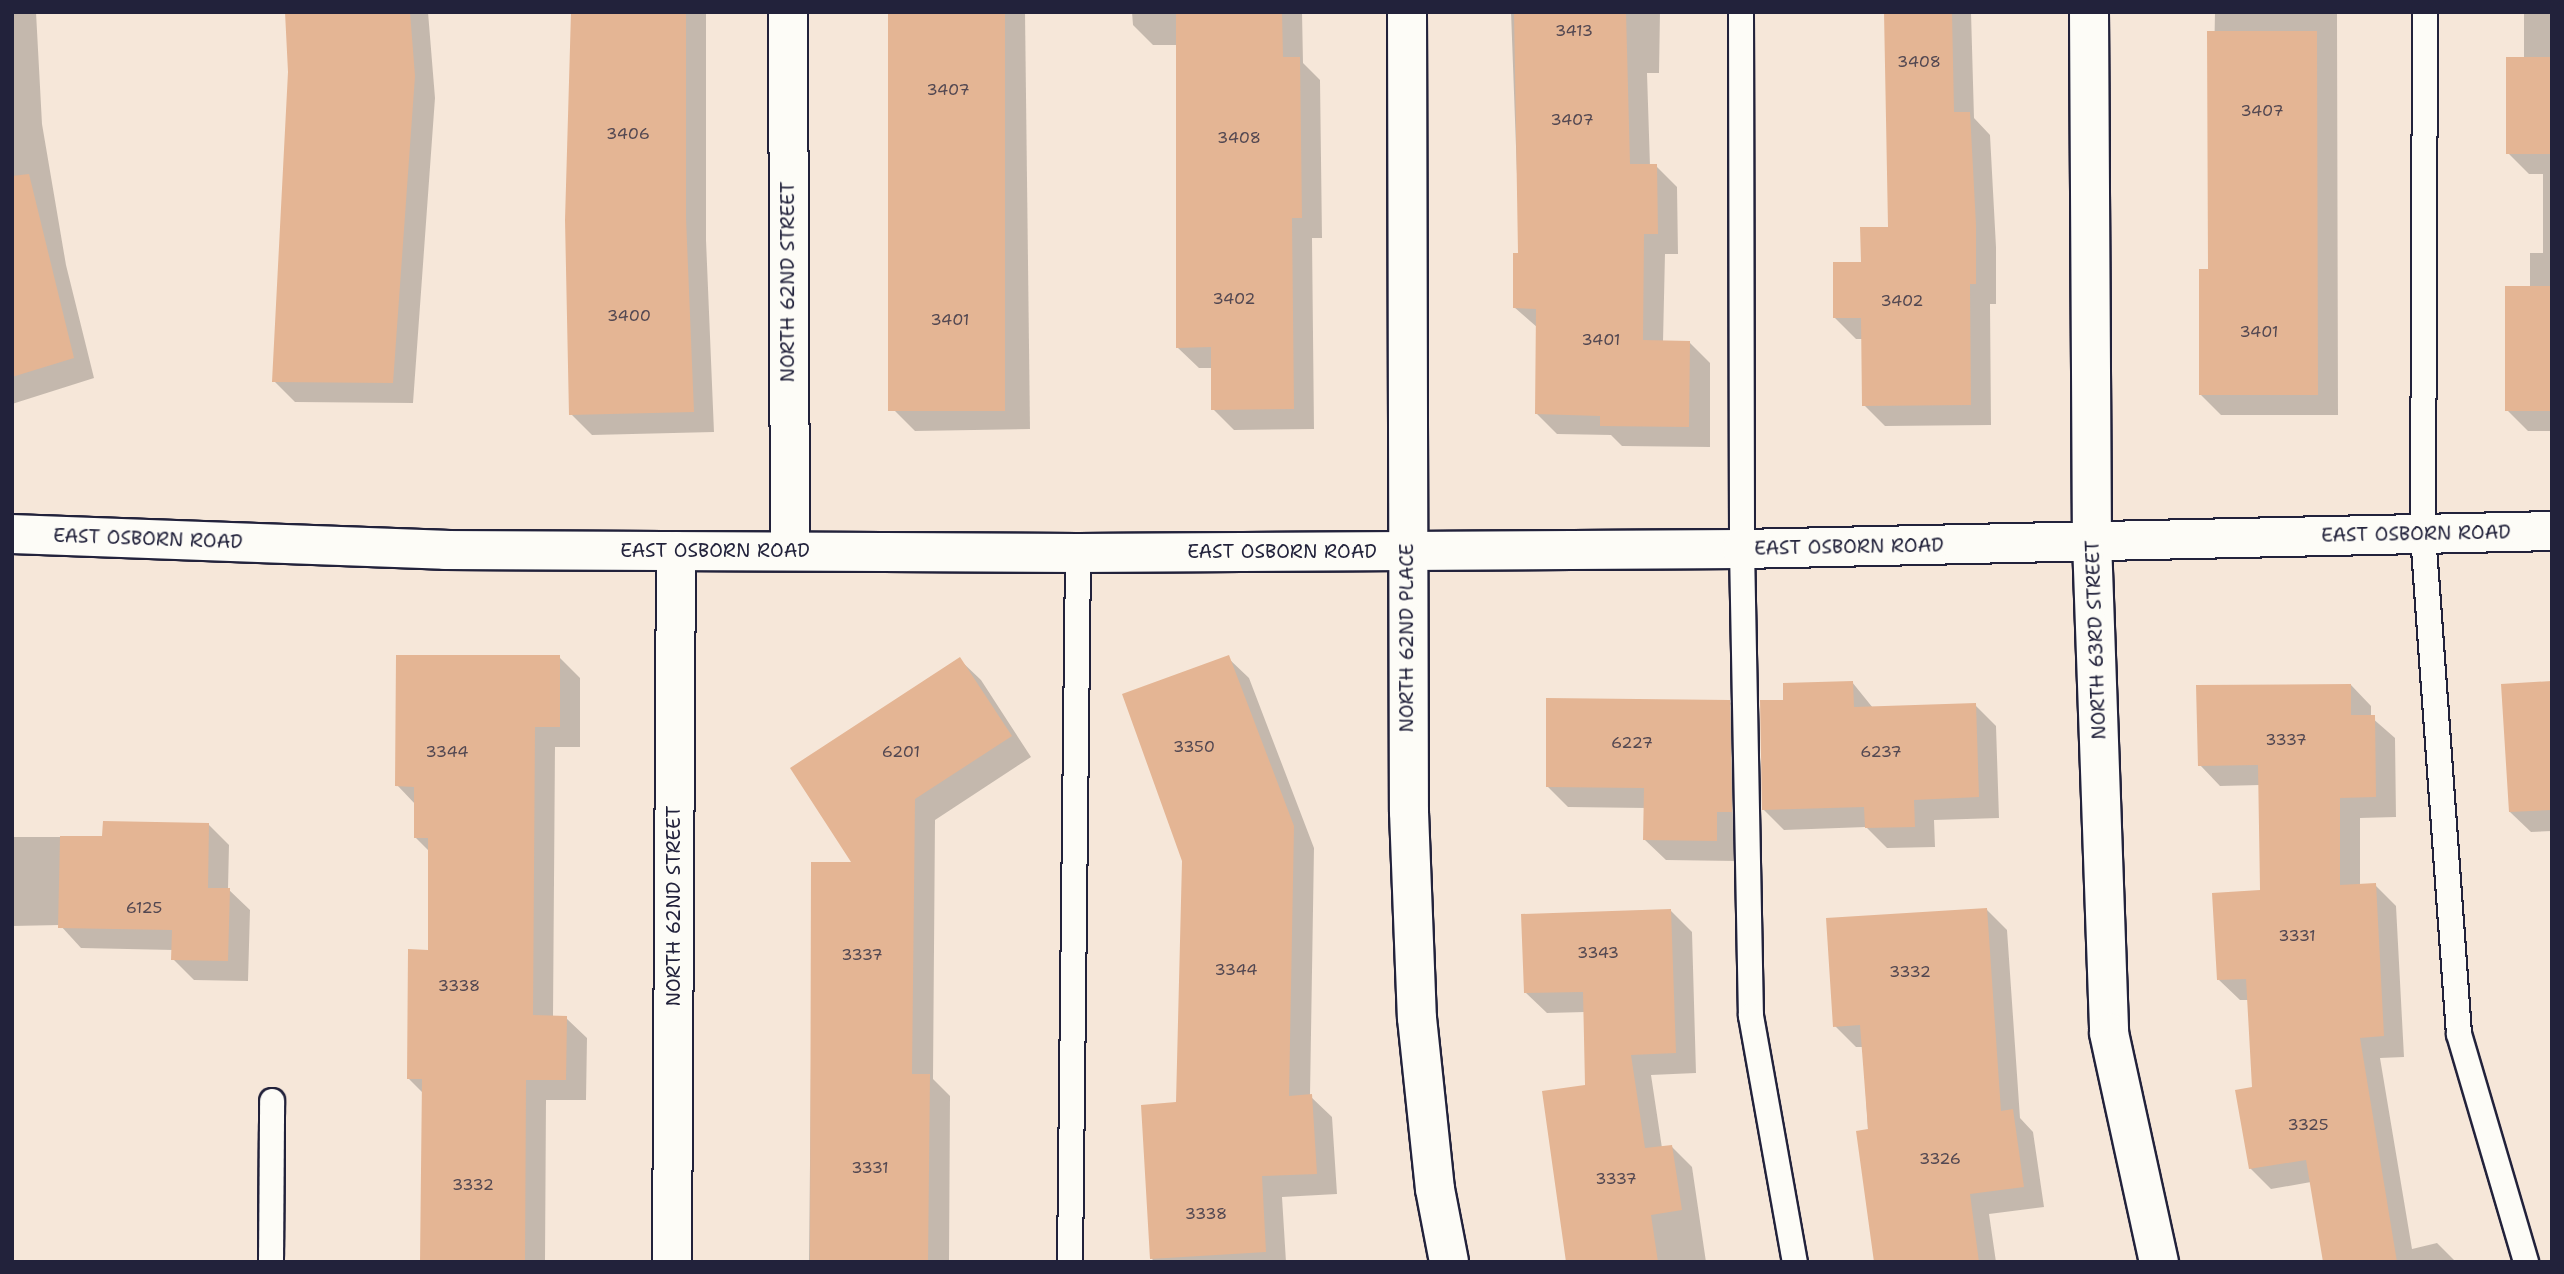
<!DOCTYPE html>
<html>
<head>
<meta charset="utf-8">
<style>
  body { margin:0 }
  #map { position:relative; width:2564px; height:1274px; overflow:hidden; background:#f6e7d9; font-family:"Shantell Sans",sans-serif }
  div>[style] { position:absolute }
  .shadow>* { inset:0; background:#0003 }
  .building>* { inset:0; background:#e4b594; transform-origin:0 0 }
  .roads { filter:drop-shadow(2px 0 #22223b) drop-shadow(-2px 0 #22223b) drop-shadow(0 2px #22223b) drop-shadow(0 -2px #22223b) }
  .service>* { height:24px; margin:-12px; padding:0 12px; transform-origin:12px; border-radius:12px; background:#fdfcf7 }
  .minor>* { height:38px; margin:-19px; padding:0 19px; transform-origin:19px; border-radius:19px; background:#fdfcf7 }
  span { translate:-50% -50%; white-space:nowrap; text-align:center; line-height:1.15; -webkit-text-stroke:6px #fdfcf7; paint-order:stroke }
  .number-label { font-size:16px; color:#524751 }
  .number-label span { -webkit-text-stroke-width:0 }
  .street-label { font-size:19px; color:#22223b }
  .frame { position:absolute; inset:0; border:14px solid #22223b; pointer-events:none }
</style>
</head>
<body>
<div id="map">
  <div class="shadow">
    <i style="clip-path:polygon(12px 12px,36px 12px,42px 124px,66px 265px,94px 378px,12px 404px)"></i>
    <i style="clip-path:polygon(287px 12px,428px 12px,435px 98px,413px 403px,295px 402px,274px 381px,290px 72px)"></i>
    <i style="clip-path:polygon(572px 12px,706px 12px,706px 240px,714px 432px,592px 435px,571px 414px)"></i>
    <i style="clip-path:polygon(889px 12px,1025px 12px,1030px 429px,915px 431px,894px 410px)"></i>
    <i style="clip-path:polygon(1132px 12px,1302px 12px,1303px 63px,1320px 80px,1322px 238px,1312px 238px,1314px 429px,1234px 430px,1213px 409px,1213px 368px,1199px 368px,1178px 348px,1178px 45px,1153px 45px,1133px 25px)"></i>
    <i style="clip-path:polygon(1511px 12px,1660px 12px,1659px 73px,1647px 73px,1650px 166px,1656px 166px,1677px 187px,1678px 254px,1665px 254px,1663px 342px,1690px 343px,1710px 363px,1710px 447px,1622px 446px,1611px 435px,1557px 434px,1536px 413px,1538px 328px,1514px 307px,1520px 255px)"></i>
    <i style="clip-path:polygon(1886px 12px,1971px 12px,1974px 118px,1990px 135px,1996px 247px,1996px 304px,1990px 304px,1991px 425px,1885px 426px,1864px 405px,1863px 339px,1856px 339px,1835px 318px,1863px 264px,1890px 228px)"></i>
    <i style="clip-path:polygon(2215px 12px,2337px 12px,2338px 415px,2221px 415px,2200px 394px,2210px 271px)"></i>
    <i style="clip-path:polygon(2524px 12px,2552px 12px,2552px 431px,2528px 431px,2507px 410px,2530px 288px,2530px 253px,2543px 253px,2543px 174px,2529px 174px,2508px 153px,2524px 59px)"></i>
    <i style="clip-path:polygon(559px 657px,580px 678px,580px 747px,555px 747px,553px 1017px,566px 1018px,587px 1038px,586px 1100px,546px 1100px,545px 1262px,422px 1262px,423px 1093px,409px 1079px,430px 951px,430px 852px,415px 837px,416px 805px,397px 785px)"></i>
    <i style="clip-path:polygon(1228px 658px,1249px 678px,1314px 848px,1310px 1096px,1332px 1117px,1337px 1194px,1282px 1197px,1286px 1262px,1155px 1262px,1151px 1258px,1178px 1104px)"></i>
    <i style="clip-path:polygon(960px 660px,981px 680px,1031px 757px,935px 820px,933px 1079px,950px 1096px,949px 1262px,809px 1262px,813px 864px,855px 864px)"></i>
    <i style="clip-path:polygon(1852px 682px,1873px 708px,1975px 705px,1996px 726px,1999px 818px,1934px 820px,1935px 847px,1887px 848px,1866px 827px,1784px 830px,1764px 810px)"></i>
    <i style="clip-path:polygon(2552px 683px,2552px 831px,2531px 832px,2510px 812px)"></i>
    <i style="clip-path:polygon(2351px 685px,2371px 706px,2371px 717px,2395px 738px,2396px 817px,2360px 818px,2360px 886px,2375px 885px,2396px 906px,2404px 1057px,2380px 1058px,2412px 1249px,2437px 1243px,2456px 1262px,2324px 1262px,2311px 1182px,2271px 1189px,2250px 1168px,2254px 1088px,2249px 1000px,2240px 1000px,2219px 980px,2261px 892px,2260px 785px,2220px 786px,2200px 765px)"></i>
    <i style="clip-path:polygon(1729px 701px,1750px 722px,1737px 861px,1666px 860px,1645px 840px,1646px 808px,1568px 807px,1547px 786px)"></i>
    <i style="clip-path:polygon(208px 824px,229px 845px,228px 889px,250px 910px,248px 981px,194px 980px,173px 959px,173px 950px,81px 948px,60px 925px,12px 926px,12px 837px,104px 837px)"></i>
    <i style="clip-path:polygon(1986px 909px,2007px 930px,2020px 1118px,2033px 1132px,2044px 1207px,1989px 1214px,1996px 1262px,1876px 1262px,1863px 1047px,1856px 1047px,1835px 1026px)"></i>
    <i style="clip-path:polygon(1671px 911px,1692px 932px,1696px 1073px,1651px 1075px,1662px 1148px,1672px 1147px,1692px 1167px,1706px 1262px,1567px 1262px,1587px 1087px,1585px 1012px,1547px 1013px,1526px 993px)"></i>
  </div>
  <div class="building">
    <i style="clip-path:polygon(285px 12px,410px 12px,415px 76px,393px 383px,272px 382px,288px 72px)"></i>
    <i style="clip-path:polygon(571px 12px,686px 12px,686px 218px,694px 412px,569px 415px,565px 220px)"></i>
    <i style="left:888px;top:12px;width:117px;height:399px"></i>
    <i style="clip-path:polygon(1176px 12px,1282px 12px,1283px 57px,1300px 57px,1302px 218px,1292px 218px,1294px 409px,1211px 410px,1211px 347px,1176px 348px)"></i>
    <i style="clip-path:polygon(1514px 12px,1626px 12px,1630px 164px,1657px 164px,1658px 234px,1644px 234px,1643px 340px,1690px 341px,1689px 427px,1600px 426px,1600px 416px,1535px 414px,1536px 309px,1513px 308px,1513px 253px,1518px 253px)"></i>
    <i style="clip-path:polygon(1884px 12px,1952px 12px,1954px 112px,1970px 112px,1976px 225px,1976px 284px,1970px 284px,1971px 405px,1862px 406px,1861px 318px,1833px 318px,1833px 262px,1861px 262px,1860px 227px,1888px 227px)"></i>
    <i style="clip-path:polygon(2207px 31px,2317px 31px,2318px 395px,2199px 395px,2199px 269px,2208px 269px)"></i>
    <i style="left:2506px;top:57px;width:46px;height:97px"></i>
    <i style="clip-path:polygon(29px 174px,74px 358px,12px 377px,12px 176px)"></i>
    <i style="left:2505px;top:286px;width:47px;height:125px"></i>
    <i style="clip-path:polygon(396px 655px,560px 655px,560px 727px,535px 727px,533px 1015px,567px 1016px,566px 1080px,526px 1080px,525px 1262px,420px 1262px,422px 1079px,407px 1079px,408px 949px,428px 950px,428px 838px,414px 838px,414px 787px,395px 786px)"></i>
    <i style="clip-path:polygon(1229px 655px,1294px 826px,1289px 1096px,1312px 1094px,1317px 1174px,1262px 1176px,1266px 1252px,1150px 1259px,1141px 1105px,1176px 1102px,1182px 861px,1122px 694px)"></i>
    <i style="clip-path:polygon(960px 657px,1012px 736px,915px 799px,912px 1074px,930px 1074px,928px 1262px,810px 1262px,811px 862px,851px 862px,790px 768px)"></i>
    <i style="clip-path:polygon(1853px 681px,1854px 707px,1976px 703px,1979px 797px,1914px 800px,1915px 827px,1865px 828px,1864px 807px,1762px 810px,1760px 700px,1783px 700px,1783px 683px)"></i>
    <i style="clip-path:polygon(2552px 681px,2552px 810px,2509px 812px,2501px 684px)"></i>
    <i style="clip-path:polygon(2351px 684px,2351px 715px,2375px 715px,2376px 797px,2340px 798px,2340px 885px,2376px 883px,2384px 1036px,2360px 1038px,2397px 1262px,2323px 1262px,2306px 1160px,2249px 1169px,2235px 1090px,2252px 1087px,2246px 979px,2217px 980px,2212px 893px,2260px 890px,2258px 765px,2198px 766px,2196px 685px)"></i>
    <i style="clip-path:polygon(1546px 698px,1730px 700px,1732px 812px,1717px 812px,1717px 841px,1643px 840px,1644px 788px,1546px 787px)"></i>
    <i style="clip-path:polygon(103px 821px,209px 823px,208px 888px,230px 888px,228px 961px,171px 960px,172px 930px,58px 928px,60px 836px,102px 836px)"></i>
    <i style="clip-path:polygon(1987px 908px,2001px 1111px,2013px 1109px,2024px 1187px,1970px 1194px,1979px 1262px,1874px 1262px,1856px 1131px,1868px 1129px,1860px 1025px,1833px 1027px,1826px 918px)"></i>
    <i style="clip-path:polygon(1671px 909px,1676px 1053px,1631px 1055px,1645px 1148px,1672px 1145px,1682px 1210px,1651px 1215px,1658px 1262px,1566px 1262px,1542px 1091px,1585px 1085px,1583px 992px,1524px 993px,1521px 914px)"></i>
  </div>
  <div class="roads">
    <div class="service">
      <i style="left:1741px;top:12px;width:537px;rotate:89.89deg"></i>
      <i style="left:1742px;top:549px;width:467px;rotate:88.9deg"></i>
      <i style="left:1751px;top:1016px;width:250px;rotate:79.9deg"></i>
      <i style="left:2425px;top:12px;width:522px;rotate:90.22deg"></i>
      <i style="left:2423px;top:534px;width:501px;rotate:85.88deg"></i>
      <i style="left:2459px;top:1034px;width:238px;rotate:73.6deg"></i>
      <i style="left:271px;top:1262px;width:161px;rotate:-89.6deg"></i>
      <i style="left:1070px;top:1262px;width:709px;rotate:-89.35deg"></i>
    </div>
    <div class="minor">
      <i style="left:788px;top:12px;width:539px;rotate:89.79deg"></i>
      <i style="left:1407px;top:12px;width:800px;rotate:89.86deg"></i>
      <i style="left:1409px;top:812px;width:206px;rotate:87.8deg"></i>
      <i style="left:1417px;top:1018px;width:172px;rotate:84deg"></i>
      <i style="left:1435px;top:1189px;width:74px;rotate:79.1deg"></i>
      <i style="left:2089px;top:12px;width:529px;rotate:89.68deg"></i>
      <i style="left:2092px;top:541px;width:492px;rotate:88deg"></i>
      <i style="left:2109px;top:1033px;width:234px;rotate:77.7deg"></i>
      <i style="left:12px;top:534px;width:433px;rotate:2.1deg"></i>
      <i style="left:445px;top:550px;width:633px;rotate:0.27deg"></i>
      <i style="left:1078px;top:553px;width:664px;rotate:-0.35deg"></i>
      <i style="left:1742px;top:549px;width:810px;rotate:-1.27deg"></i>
      <i style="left:672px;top:1262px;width:711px;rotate:-89.68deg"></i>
    </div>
  </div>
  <div class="number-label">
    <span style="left:1574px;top:31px">3413</span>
    <span style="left:1919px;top:62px">3408</span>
    <span style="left:948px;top:90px">3407</span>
    <span style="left:2262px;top:111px">3407</span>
    <span style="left:1572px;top:120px">3407</span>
    <span style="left:628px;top:134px">3406</span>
    <span style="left:1239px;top:138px">3408</span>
    <span style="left:1234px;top:299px">3402</span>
    <span style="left:1902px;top:301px">3402</span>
    <span style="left:629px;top:316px">3400</span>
    <span style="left:950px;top:320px">3401</span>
    <span style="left:2259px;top:332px">3401</span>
    <span style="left:1601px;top:340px">3401</span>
    <span style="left:2286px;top:740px">3337</span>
    <span style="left:1632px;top:743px">6227</span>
    <span style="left:1194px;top:747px">3350</span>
    <span style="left:447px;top:752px">3344</span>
    <span style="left:901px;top:752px">6201</span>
    <span style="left:1881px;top:752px">6237</span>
    <span style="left:144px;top:908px">6125</span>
    <span style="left:2297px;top:936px">3331</span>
    <span style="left:1598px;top:953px">3343</span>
    <span style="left:862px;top:955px">3337</span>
    <span style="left:1236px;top:970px">3344</span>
    <span style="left:1910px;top:972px">3332</span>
    <span style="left:459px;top:986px">3338</span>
    <span style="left:2308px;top:1125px">3325</span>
    <span style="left:1940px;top:1159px">3326</span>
    <span style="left:870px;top:1168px">3331</span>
    <span style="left:1616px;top:1179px">3337</span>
    <span style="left:473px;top:1185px">3332</span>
    <span style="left:1206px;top:1214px">3338</span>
  </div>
  <div class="street-label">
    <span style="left:788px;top:282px;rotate:-90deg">NORTH 62ND STREET</span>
    <span style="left:2416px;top:534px;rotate:-1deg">EAST OSBORN ROAD</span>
    <span style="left:148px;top:539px;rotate:2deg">EAST OSBORN ROAD</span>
    <span style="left:1849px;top:547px;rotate:-1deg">EAST OSBORN ROAD</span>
    <span style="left:715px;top:551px">EAST OSBORN ROAD</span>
    <span style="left:1282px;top:552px">EAST OSBORN ROAD</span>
    <span style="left:1407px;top:638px;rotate:-90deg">NORTH 62ND PLACE</span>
    <span style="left:2096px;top:640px;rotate:-92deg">NORTH 63RD STREET</span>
    <span style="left:674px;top:906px;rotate:-90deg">NORTH 62ND STREET</span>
  </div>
  <div class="frame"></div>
</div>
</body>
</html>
